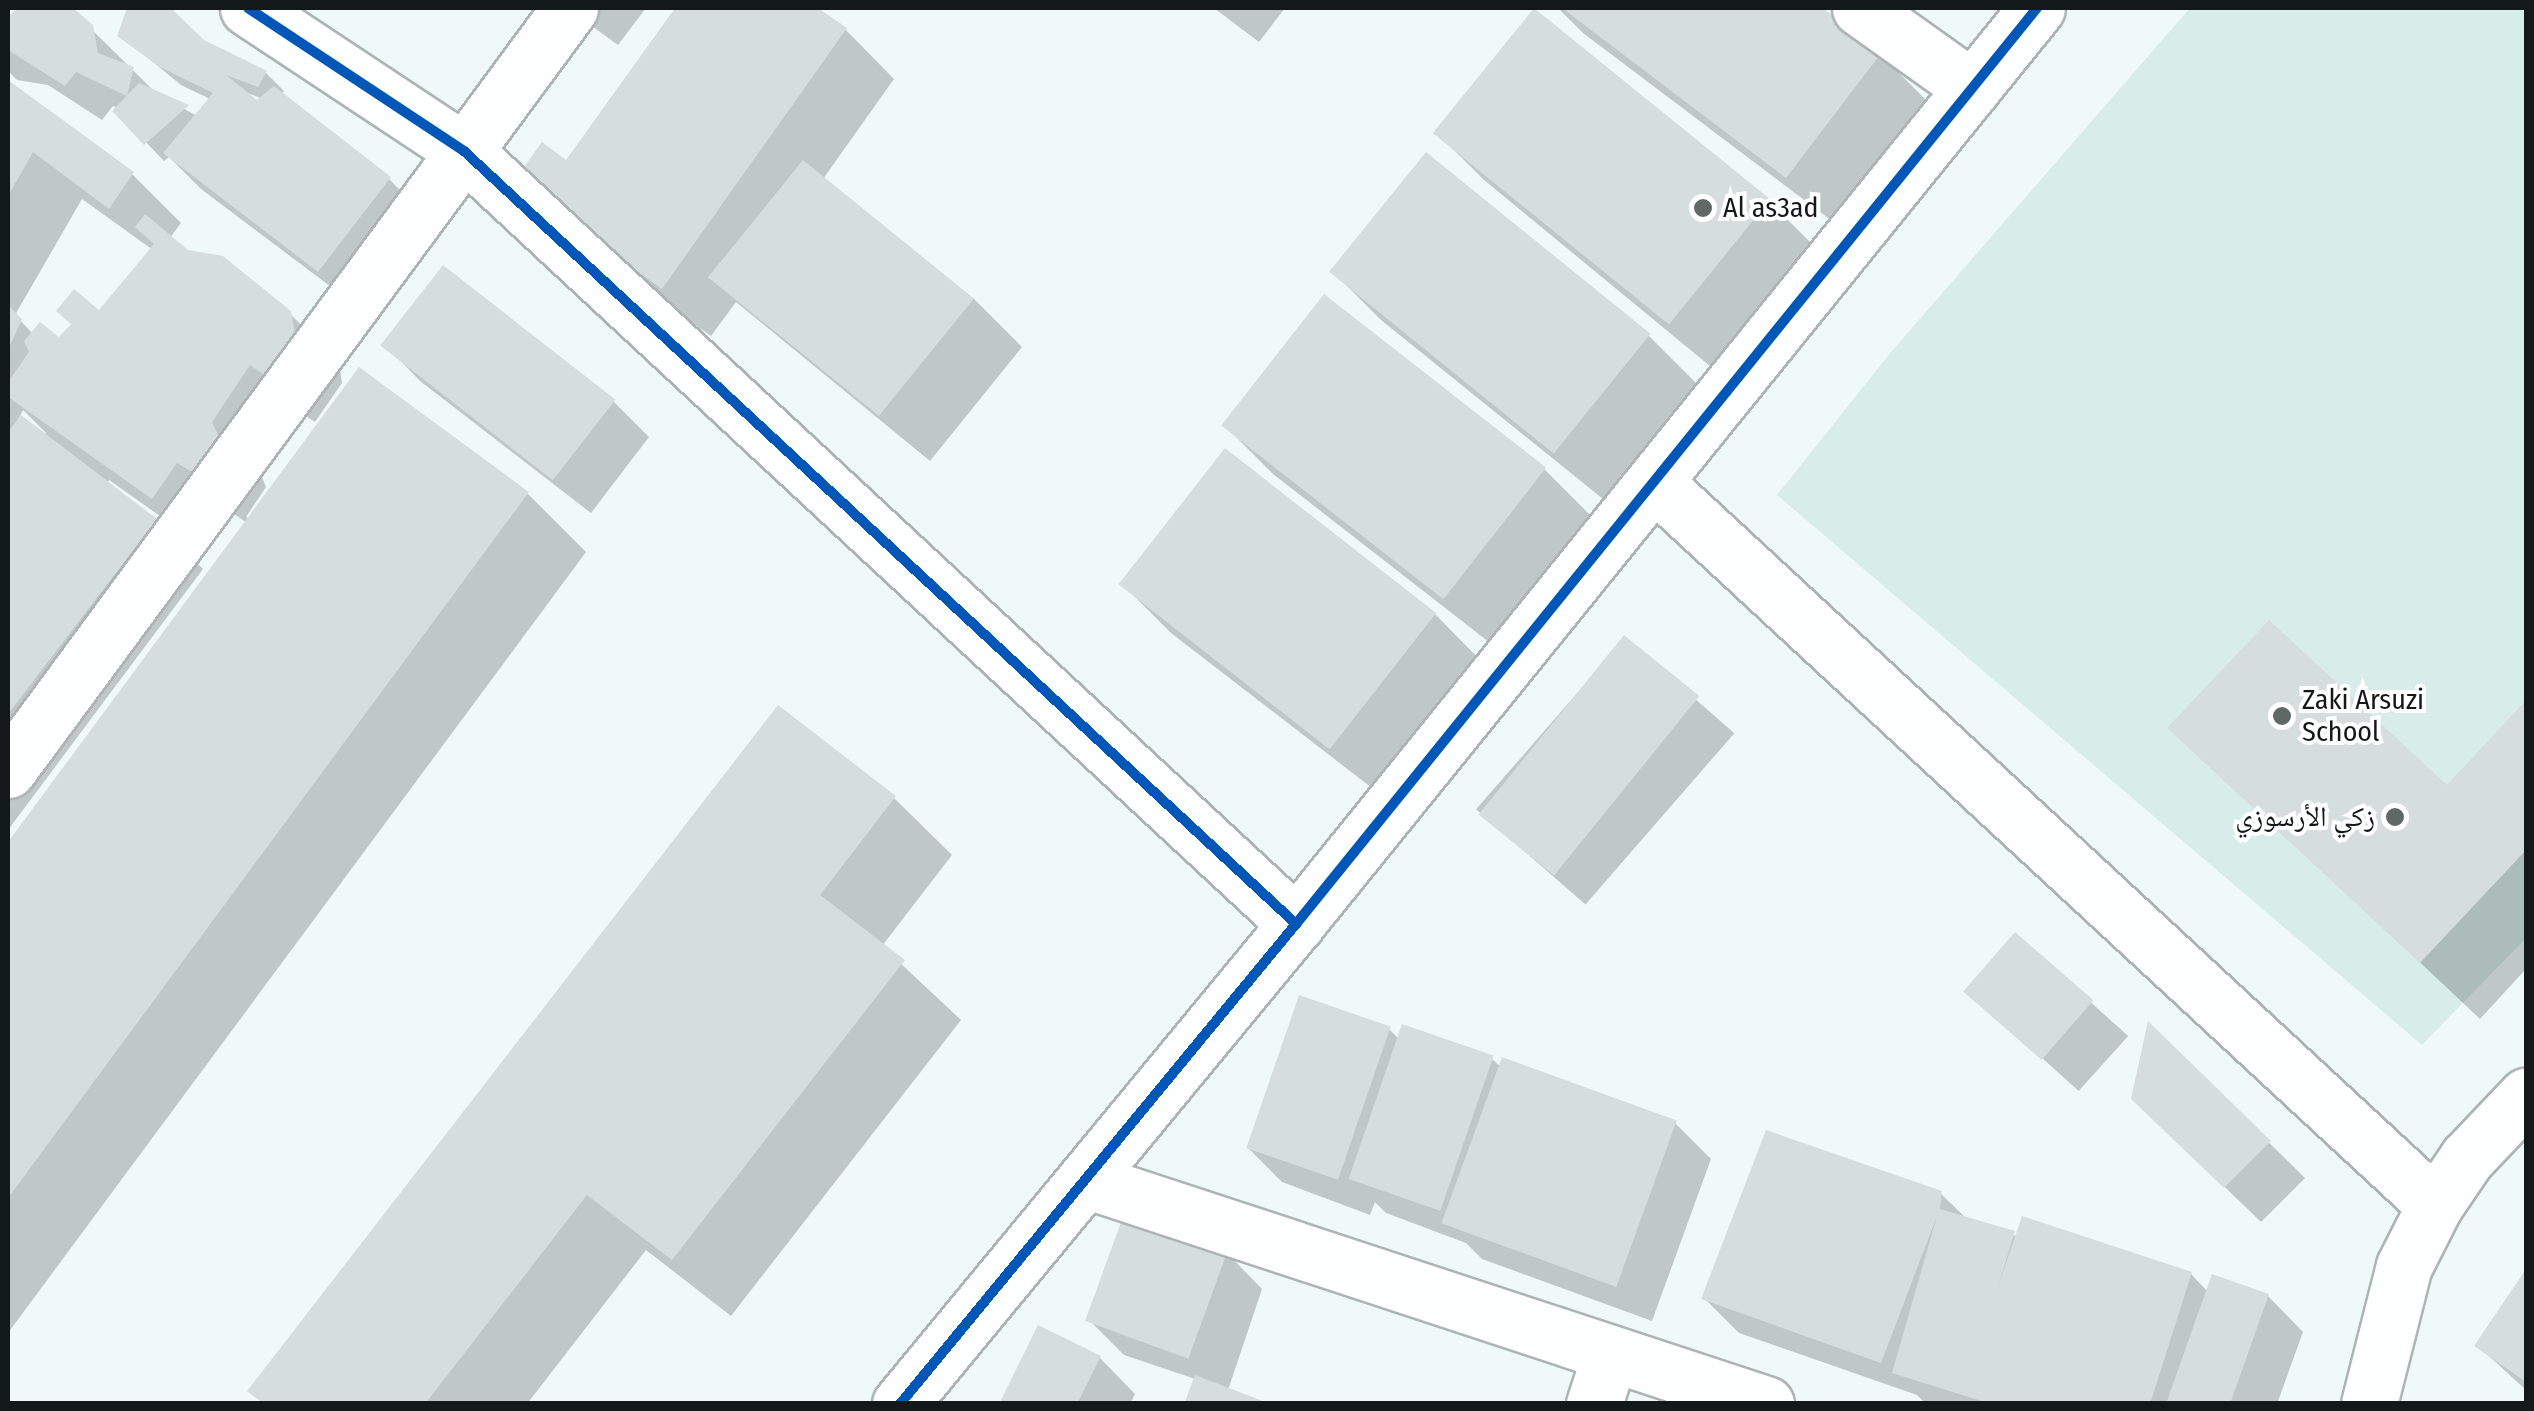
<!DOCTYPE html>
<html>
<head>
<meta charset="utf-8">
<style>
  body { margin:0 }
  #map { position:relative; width:2534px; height:1411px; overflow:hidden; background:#effaf8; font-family:"Fira Sans Condensed","Noto Naskh Arabic",sans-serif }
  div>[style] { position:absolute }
  .built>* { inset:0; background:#d8ece9 }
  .shadow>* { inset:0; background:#0003; transform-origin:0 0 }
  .building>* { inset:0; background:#d6dedd; transform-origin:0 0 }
  .roads { filter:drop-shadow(2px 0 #acb5b3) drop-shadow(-2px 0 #acb5b3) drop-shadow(0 2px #acb5b3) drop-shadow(0 -2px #acb5b3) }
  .street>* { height:55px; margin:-27.5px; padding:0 27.5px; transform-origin:27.5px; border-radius:27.5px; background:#fdfefe }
  .cycleway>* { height:10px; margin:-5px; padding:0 5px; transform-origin:5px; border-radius:5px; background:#0057b8 }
  .dots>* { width:28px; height:28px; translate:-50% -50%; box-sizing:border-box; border:5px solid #fff; border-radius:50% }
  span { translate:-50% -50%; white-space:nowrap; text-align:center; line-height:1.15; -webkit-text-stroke:8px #fff; paint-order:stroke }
  .poi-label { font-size:28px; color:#131918 }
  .left { translate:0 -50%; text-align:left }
  .right { translate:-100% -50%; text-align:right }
  .frame { position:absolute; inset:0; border:10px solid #131918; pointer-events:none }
</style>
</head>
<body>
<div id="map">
  <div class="built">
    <i style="clip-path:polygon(2190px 8px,2526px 8px,2526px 938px,2422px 1045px,1777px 495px,1891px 352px)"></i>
  </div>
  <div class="shadow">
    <i style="clip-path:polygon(evenodd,21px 8px,70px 8px,157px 94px,197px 116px,210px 99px,181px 85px,120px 35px,129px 8px,167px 8px,203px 42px,266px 73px,284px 91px,281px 95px,389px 179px,424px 214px,355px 305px,201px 189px,169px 157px,164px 161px,116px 111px,118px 108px,113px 106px,102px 120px,48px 85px,17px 80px,8px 71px,8px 21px,21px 8px,245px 92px,263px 99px,257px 103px,245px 92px)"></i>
    <i style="clip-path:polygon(567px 8px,646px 8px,618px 45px)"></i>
    <i style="clip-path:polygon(678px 8px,813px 8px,846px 30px,894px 79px,823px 179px,974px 299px,1022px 347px,930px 461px,736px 302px,711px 336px,565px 231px,566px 163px)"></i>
    <i style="clip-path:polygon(1214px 8px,1285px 8px,1259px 42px)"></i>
    <i style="clip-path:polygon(1558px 8px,1818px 8px,1880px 54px,1928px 102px,1836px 224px,1583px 33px)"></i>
    <i style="clip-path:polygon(evenodd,8px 83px,132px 174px,181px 223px,170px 238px,187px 252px,289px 313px,339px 362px,342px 383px,315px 422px,300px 412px,260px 472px,266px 487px,246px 517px,250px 519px,360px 371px,528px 494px,586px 552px,8px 1333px,8px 846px,247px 523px,227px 509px,201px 545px,109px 480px,107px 484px,155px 521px,203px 569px,8px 830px,8px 387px,11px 382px,8px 379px,8px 83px,82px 199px,153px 250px,100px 314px,59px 341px,33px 334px,15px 315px,82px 199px,8px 83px,23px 410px,46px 433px,43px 436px,19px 418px,23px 410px)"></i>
    <i style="clip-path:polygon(1435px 131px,1768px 200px,1817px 249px,1716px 371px,1484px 180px)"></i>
    <i style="clip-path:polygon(1333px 272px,1648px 335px,1697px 384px,1603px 499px,1381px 320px)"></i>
    <i style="clip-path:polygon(1325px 298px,1545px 470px,1593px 518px,1494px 646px,1273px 474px,1225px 426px)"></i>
    <i style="clip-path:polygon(385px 345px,614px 402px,649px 437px,591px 513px,420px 381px)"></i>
    <i style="clip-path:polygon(1122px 584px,1435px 614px,1483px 663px,1381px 795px,1171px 633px)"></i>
    <i style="left:1625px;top:638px;width:145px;height:227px;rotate:41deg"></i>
    <i style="clip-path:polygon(2526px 703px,2526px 969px,2480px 1019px,2171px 728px,2447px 789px)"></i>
    <i style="clip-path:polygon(894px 798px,952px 855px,882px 946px,961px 1020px,731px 1316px,646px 1250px,527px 1404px,264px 1404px)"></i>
    <i style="left:2016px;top:935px;width:151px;height:74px;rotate:42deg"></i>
    <i style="clip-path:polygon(2150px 1026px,2305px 1178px,2261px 1222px,2170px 1134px)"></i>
    <i style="clip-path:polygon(1389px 1029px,1399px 1039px,1492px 1059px,1501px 1067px,1675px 1123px,1711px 1159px,1652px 1321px,1482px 1259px,1466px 1243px,1386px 1213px,1375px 1202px,1370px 1215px,1282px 1182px,1247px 1147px)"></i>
    <i style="clip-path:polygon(1941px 1194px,1967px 1219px,2016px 1236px,2191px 1274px,2208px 1292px,2268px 1296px,2303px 1332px,2277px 1404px,1926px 1404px,1917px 1395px,1739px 1333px,1704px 1298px)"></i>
    <i style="clip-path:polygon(1227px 1253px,1262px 1289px,1228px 1390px,1124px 1355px,1089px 1320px)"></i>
    <i style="clip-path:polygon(2526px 1273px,2526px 1390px,2478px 1346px)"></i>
    <i style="clip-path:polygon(1100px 1358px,1135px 1394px,1130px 1404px,1002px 1404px)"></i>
  </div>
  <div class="building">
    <i style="clip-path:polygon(17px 8px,73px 8px,93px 25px,98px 53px,134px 67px,127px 96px,76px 72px,65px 86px,8px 50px,8px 17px)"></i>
    <i style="clip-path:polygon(127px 8px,171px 8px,204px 40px,267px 71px,258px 87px,226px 75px,257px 100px,274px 86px,391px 177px,318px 272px,163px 153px,213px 93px,160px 67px,117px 36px)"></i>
    <i style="clip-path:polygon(675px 8px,818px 8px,847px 28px,662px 289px,513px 182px,542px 142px,566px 160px)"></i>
    <i style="left:1534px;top:8px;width:304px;height:161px;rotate:39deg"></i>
    <i style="clip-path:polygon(1562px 8px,1823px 8px,1882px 52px,1786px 178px)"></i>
    <i style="clip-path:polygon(8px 80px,134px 172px,109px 209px,33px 152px,8px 196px)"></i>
    <i style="clip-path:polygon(139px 83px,189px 105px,144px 145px,112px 111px)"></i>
    <i style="left:1426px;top:152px;width:289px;height:154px;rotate:39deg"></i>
    <i style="left:803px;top:160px;width:220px;height:151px;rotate:39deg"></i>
    <i style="clip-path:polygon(145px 214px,188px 250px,223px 256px,291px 311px,295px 334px,266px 376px,250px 365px,212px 422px,219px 437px,194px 473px,177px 463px,152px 499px,8px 397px,8px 382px,29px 352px,24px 341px,40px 322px,59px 337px,71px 324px,56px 311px,74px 289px,99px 310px,154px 244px,135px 227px)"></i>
    <i style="left:443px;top:265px;width:219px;height:102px;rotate:38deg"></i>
    <i style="left:1324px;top:294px;width:282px;height:167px;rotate:38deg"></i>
    <i style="clip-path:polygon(8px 305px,22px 319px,8px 350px)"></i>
    <i style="clip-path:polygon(359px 367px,529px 492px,8px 1198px,8px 842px)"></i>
    <i style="clip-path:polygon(21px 415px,157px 519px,8px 714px,8px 432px)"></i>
    <i style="left:1225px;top:448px;width:268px;height:173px;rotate:38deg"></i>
    <i style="clip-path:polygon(2269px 620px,2447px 785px,2526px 700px,2526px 850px,2420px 963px,2167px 728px)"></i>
    <i style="left:1624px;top:635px;width:97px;height:231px;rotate:39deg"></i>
    <i style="clip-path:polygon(778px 705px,896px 796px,820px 895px,905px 960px,672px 1260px,587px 1195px,425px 1404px,264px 1404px,247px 1391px)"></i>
    <i style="left:2015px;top:932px;width:104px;height:79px;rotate:41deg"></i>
    <i style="left:1299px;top:995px;width:97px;height:162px;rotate:19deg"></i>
    <i style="clip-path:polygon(2148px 1021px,2271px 1141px,2224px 1188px,2131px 1099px)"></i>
    <i style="left:1402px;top:1024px;width:97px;height:164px;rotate:19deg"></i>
    <i style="left:1502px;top:1057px;width:186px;height:177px;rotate:20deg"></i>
    <i style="clip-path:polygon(1766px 1130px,1942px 1191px,1940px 1209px,2015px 1231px,1998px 1287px,2022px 1216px,2192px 1272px,2150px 1404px,1991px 1404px,1892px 1373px,1937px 1216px,1881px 1363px,1701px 1299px)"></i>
    <i style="left:1124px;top:1214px;width:110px;height:114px;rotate:20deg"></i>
    <i style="clip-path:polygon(2526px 1269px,2526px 1382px,2474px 1346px)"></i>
    <i style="clip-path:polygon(2212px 1274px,2269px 1294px,2230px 1404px,2166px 1404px)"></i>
    <i style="clip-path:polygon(1038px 1325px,1101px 1356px,1077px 1404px,999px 1404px)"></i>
    <i style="clip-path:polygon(1195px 1375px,1268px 1403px,1268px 1404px,1184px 1404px)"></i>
  </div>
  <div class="roads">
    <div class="street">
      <i style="left:248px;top:8px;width:259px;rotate:33.5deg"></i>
      <i style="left:464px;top:151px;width:1136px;rotate:42.89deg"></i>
      <i style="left:1860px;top:8px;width:138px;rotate:35.5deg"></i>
      <i style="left:1654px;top:482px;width:1064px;rotate:42.79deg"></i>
      <i style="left:8px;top:770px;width:947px;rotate:-53.59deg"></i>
      <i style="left:1085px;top:1180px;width:717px;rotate:18.21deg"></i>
      <i style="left:900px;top:1404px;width:622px;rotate:-50.48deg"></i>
      <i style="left:1296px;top:924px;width:1178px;rotate:-51.03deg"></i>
      <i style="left:1594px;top:1404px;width:52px;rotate:-71.9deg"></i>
      <i style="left:2369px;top:1404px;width:142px;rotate:-75.8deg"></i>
      <i style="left:2404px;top:1266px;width:68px;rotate:-63.1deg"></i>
      <i style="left:2435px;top:1205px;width:57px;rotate:-55.8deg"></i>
      <i style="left:2467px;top:1158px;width:86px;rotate:-46.4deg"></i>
    </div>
  </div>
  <div class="cycleway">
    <i style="left:248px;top:8px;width:259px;rotate:33.5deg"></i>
    <i style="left:464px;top:151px;width:1136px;rotate:42.89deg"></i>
    <i style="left:900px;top:1404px;width:622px;rotate:-50.48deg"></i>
    <i style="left:1296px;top:924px;width:1178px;rotate:-51.03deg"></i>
  </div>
  <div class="dots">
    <i style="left:1703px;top:208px;background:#606866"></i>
    <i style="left:2282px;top:716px;background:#606866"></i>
    <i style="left:2395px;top:817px;background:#606866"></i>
  </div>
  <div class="poi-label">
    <span class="left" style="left:1723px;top:208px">Al as3ad</span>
    <span class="left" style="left:2302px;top:716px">Zaki Arsuzi<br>School</span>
    <span class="right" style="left:2375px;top:817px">زكي الأرسوزي</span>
  </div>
  <div class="frame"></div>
</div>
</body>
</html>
